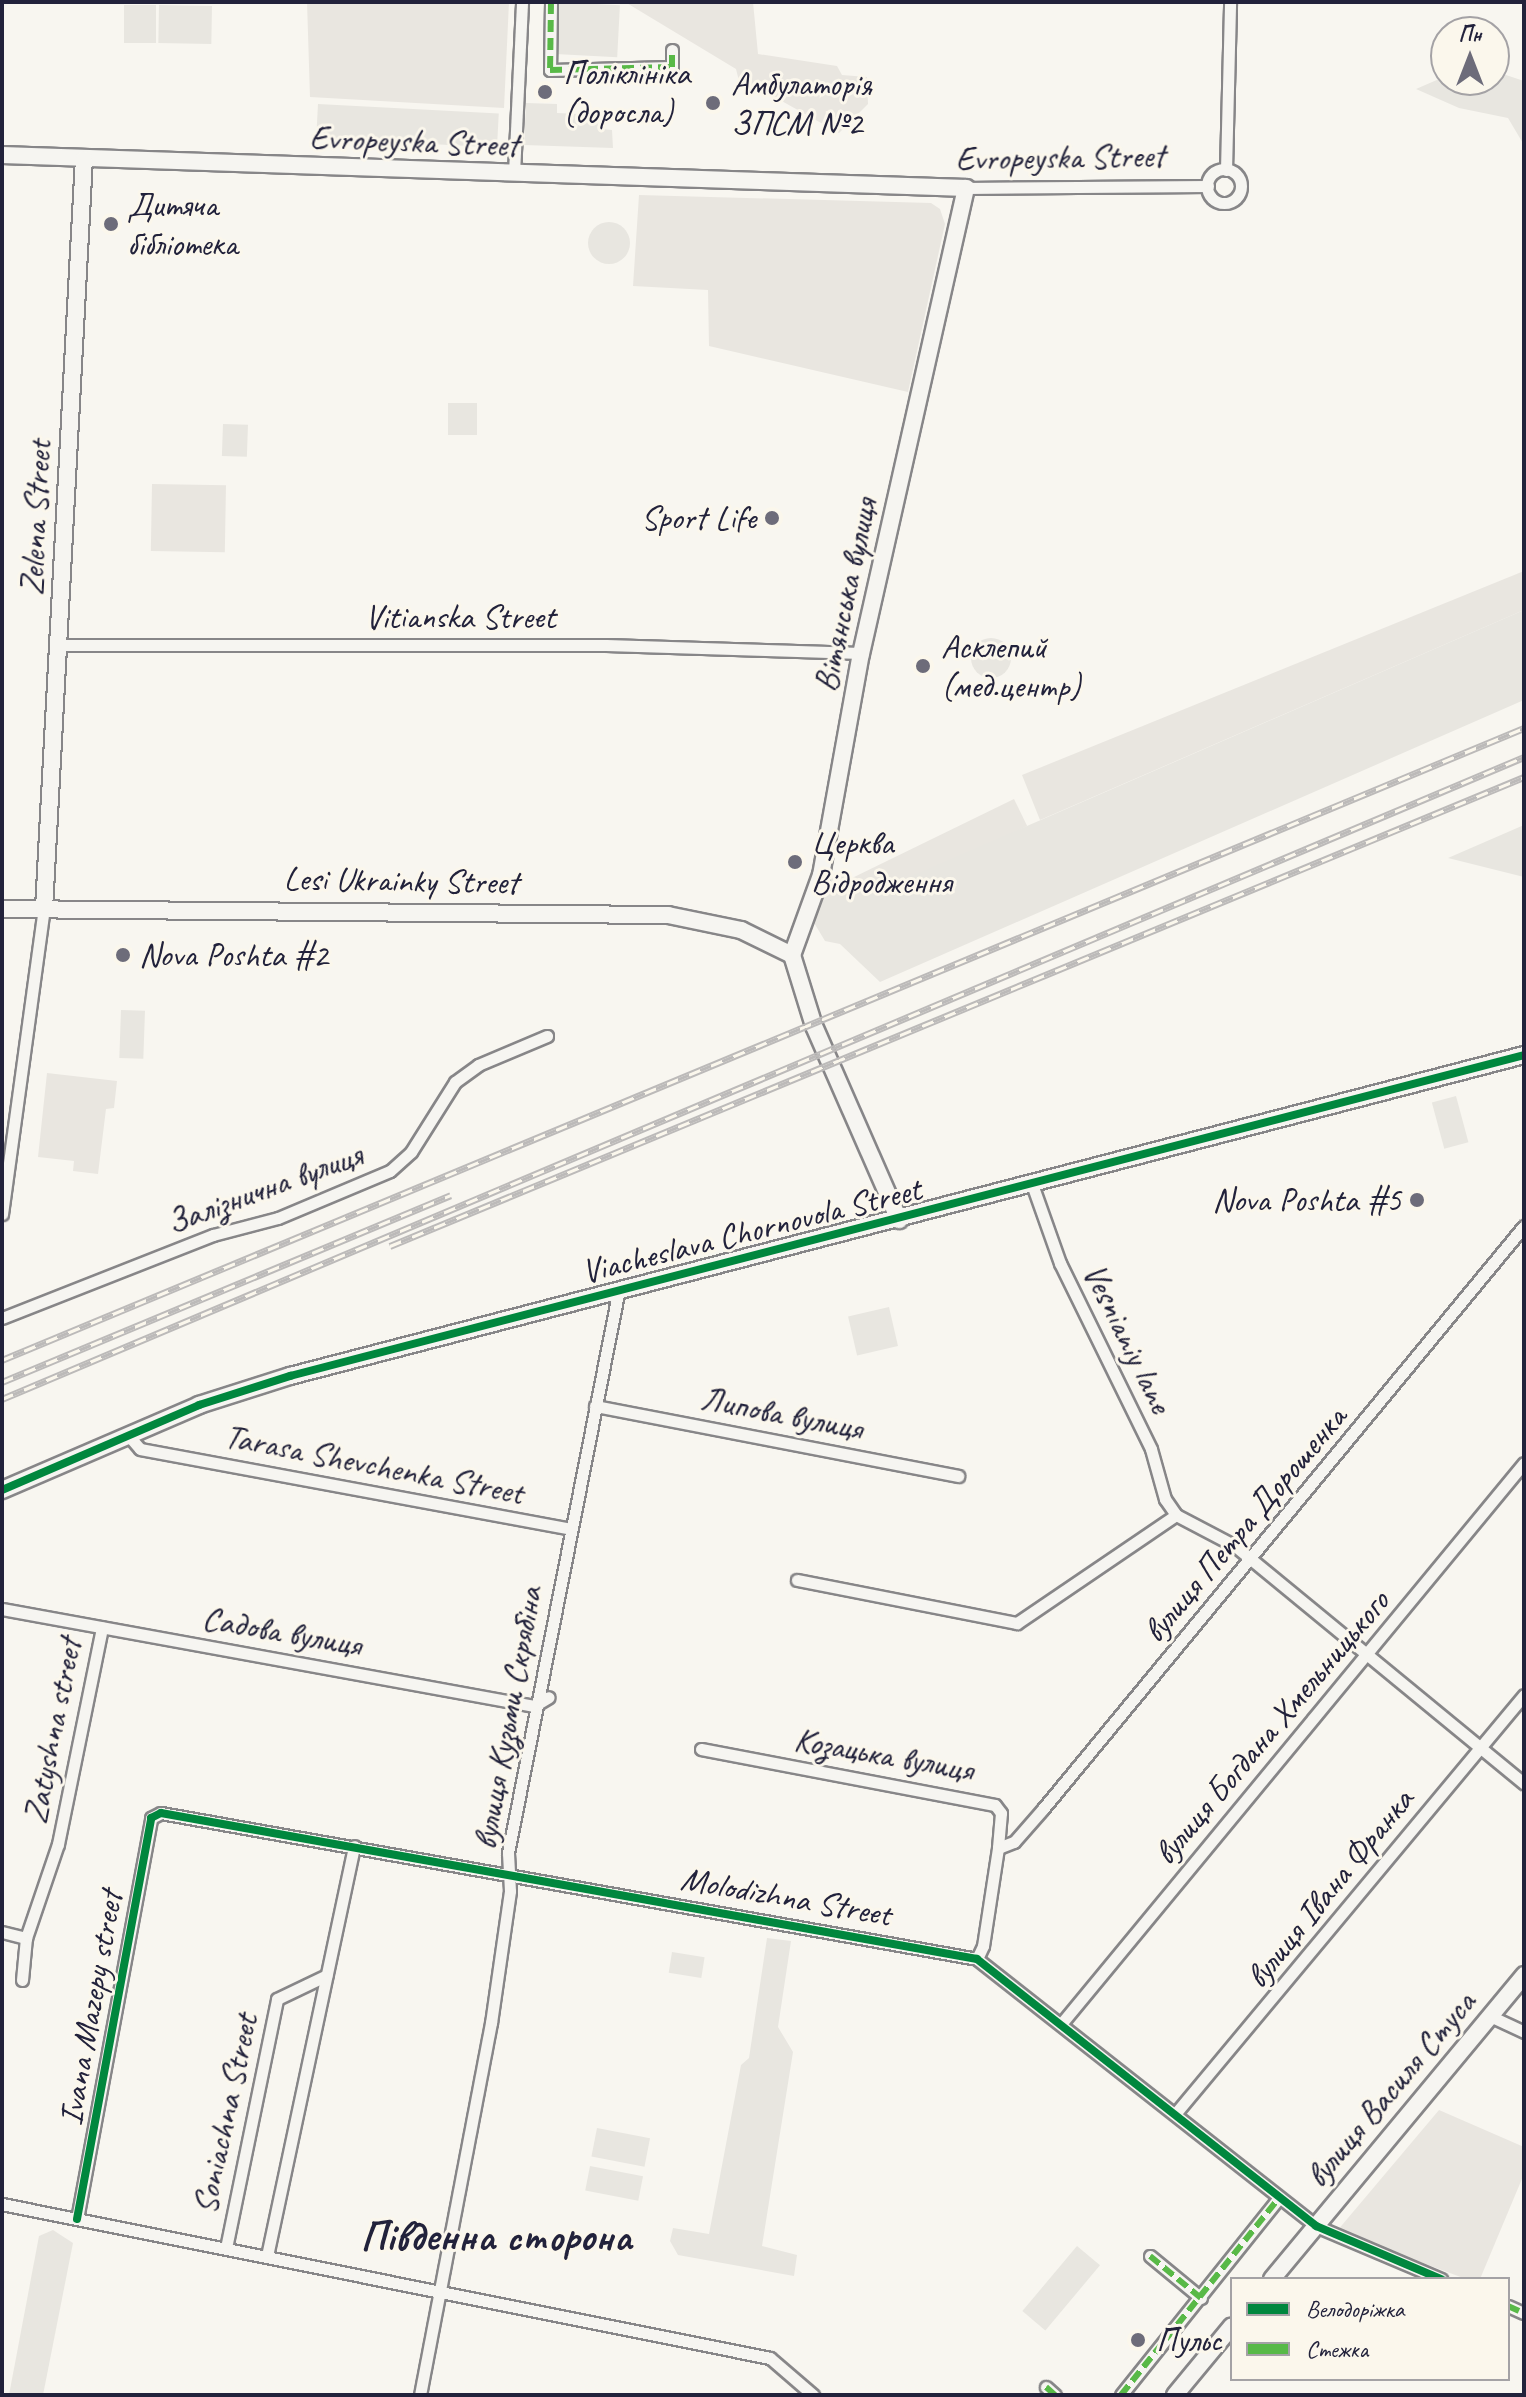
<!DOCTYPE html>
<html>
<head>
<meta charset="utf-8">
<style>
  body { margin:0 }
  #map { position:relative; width:1526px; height:2397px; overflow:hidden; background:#f8f6f0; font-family:Caveat,sans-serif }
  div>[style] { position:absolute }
  .built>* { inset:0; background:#e9e6e0; transform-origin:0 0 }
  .green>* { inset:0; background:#e8e6e0; transform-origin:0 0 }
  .round { border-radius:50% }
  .roads { filter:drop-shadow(2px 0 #878688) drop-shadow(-2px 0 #878688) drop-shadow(0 2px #878688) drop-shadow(0 -2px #878688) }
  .street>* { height:11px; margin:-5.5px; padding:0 5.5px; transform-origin:5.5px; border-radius:5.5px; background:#f6f5f1 }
  .street>.ring { margin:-5.5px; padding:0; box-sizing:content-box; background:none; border:11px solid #f6f5f1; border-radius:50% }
  .secondary>* { height:16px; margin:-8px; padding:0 8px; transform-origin:8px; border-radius:8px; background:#f6f5f1 }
  .rail>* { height:7px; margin-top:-3.5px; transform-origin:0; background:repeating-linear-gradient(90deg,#fbf7ec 0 12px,#bcbab9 0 24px); box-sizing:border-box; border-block:2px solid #bcbab9 }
  .quiet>* { height:6px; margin-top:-3px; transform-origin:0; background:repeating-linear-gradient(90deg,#58b947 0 12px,transparent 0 18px) }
  .cycleway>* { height:8px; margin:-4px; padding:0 4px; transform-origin:4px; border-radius:4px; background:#00873e }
  .dots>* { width:22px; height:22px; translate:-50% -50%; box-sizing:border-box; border:4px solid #fbf7ec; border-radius:50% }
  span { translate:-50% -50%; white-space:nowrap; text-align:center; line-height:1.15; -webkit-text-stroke:6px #fbf7ec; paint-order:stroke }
  .poi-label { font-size:34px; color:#22223b }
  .left { translate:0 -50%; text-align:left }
  .right { translate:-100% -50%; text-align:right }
  .street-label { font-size:34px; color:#22223b }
  .district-label { font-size:42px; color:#22223b; font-weight:700 }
  .frame { position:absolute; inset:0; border:4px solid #22223b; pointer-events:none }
  .legend { position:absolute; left:1230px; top:2277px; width:280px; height:104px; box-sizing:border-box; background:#fbf7ec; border:2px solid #a4a2a5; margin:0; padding:10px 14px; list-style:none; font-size:24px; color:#22223b }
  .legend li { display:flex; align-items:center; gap:16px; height:40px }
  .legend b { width:40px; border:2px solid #a4a2a5 }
  .north { position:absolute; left:1430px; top:16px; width:80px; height:80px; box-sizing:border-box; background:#fbf7ec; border:2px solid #a4a2a5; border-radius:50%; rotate:0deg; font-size:22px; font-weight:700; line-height:32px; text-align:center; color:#22223b }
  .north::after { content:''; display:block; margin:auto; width:28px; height:36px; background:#6d6c7a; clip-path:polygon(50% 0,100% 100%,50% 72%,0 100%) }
</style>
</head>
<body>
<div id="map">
  <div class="built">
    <i style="clip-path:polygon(307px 2px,509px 2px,504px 108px,310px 97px)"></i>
    <i style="clip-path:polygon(625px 2px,753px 2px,758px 54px,837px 66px,842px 75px,867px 77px,868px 104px,839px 133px,762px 90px,740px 85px,736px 69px)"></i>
    <i style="clip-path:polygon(639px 195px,931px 203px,940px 209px,945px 224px,908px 392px,709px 346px,708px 290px,633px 286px)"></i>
    <i style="left:152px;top:484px;width:74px;height:67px;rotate:1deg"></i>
    <i style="clip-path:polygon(1524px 571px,1524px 610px,1040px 820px,1022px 775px)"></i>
    <i style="left:1014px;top:799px;width:30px;height:187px;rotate:64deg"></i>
    <i style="clip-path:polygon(47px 1073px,117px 1081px,114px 1108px,106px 1109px,98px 1174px,73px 1171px,74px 1161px,38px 1157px)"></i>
    <i style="clip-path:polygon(1439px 2110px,1524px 2147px,1524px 2174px,1480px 2279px,1466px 2279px,1337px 2231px)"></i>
  </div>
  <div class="green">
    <i style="left:558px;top:2px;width:62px;height:52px;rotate:3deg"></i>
    <i style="left:124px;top:5px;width:32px;height:38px"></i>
    <i style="left:159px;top:5px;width:53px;height:38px;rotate:1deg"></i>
    <i style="clip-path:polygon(1494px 71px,1524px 81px,1524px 145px,1508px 118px,1459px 108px,1416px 89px,1446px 76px,1494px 80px)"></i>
    <i style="clip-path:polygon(526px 103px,557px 104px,557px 113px,601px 115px,601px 129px,612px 130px,613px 148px,524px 145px)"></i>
    <i style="left:318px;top:104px;width:181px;height:34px;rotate:3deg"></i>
    <i class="round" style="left:588px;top:222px;width:42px;height:42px"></i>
    <i style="left:448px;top:403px;width:29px;height:32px"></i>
    <i style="left:223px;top:424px;width:25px;height:32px;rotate:2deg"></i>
    <i style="clip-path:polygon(1524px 610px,1524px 700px,880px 982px,840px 944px,825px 941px,813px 921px,824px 877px,842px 872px,857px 900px)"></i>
    <i class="round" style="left:971px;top:638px;width:40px;height:40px"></i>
    <i style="clip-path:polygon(1524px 825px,1524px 877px,1448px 858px)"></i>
    <i style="left:121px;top:1010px;width:24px;height:48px;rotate:2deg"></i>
    <i style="left:1456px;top:1096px;width:48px;height:25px;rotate:75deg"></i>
    <i style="left:889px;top:1307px;width:40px;height:42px;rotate:77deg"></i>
    <i style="clip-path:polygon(767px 1938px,791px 1941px,778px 2027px,793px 2052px,762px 2246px,797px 2255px,794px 2276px,678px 2255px,670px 2241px,673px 2228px,709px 2234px,741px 2065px,749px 2058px)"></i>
    <i style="left:672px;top:1952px;width:33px;height:21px;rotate:9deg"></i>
    <i style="left:597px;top:2128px;width:54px;height:29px;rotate:11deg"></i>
    <i style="left:590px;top:2166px;width:54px;height:25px;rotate:11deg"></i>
    <i style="clip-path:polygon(53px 2230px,73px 2243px,43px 2395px,9px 2395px,39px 2236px)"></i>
    <i style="left:1077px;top:2246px;width:30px;height:85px;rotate:40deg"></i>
  </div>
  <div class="roads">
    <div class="street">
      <i style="left:551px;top:2px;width:68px;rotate:90.8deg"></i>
      <i style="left:550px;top:70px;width:122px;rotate:-1.4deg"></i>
      <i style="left:672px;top:67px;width:17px;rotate:-90deg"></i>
      <i class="ring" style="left:1207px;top:169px;width:23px;height:23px"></i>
      <i style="left:1226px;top:170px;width:168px;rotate:-88.6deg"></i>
      <i style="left:514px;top:173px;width:171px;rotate:-87.3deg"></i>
      <i style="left:966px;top:188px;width:242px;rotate:-0.5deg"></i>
      <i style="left:58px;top:645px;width:548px"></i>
      <i style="left:606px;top:645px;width:255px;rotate:1.8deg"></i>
      <i style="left:1032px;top:1184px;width:84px;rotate:70.5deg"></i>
      <i style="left:1060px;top:1263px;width:207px;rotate:63.9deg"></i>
      <i style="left:1151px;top:1449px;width:52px;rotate:74.4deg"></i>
      <i style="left:1165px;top:1499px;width:19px;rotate:55deg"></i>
      <i style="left:1176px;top:1515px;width:67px;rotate:27.7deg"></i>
      <i style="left:1235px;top:1546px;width:374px;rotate:39.4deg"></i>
      <i style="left:2px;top:1214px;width:308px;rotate:-82.2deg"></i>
      <i style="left:2px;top:1318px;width:227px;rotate:-21.5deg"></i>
      <i style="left:213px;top:1235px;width:67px;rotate:-14.7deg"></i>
      <i style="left:278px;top:1218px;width:121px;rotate:-22.8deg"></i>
      <i style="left:390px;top:1171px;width:28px;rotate:-42deg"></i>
      <i style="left:411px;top:1152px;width:83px;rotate:-57.8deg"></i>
      <i style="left:455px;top:1082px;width:29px;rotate:-36deg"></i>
      <i style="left:478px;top:1065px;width:75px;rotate:-22.8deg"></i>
      <i style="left:595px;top:1406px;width:370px;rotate:10.9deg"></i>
      <i style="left:128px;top:1435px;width:18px;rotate:49deg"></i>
      <i style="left:140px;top:1449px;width:437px;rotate:10.5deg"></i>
      <i style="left:797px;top:1580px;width:224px;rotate:11.1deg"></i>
      <i style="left:1017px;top:1623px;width:192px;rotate:-34.2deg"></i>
      <i style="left:2px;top:1609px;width:541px;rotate:10.33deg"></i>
      <i style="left:534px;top:1706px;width:17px;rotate:-31deg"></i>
      <i style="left:701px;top:1749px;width:299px;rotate:10.8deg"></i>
      <i style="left:995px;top:1805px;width:10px;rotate:53deg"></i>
      <i style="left:1001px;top:1813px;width:35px;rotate:95deg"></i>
      <i style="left:998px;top:1848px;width:99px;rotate:98.7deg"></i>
      <i style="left:983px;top:1946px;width:14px;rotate:115deg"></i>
      <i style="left:998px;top:1848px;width:17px;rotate:-21deg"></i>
      <i style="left:1014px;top:1842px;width:43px;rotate:-48.8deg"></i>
      <i style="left:1042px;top:1810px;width:757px;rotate:-50.47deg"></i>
      <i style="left:2px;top:1932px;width:25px;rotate:14deg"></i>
      <i style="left:22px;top:1980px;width:42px;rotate:-84.6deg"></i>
      <i style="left:26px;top:1938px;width:99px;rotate:-71.2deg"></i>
      <i style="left:58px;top:1844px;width:221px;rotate:-78.5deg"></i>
      <i style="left:1490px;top:2016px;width:38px;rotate:25deg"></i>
      <i style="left:1061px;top:2024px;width:727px;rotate:-50.47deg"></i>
      <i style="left:1175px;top:2114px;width:545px;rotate:-50.21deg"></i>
      <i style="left:2px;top:2204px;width:783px;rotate:11.34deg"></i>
      <i style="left:770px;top:2358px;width:57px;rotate:40.7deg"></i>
      <i style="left:77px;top:2219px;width:408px;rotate:-79.5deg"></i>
      <i style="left:151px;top:1818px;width:11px;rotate:-27deg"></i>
      <i style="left:161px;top:1813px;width:829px;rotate:10.14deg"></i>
      <i style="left:977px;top:1959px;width:432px;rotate:38.2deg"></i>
      <i style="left:1316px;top:2226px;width:136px;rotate:23deg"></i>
      <i style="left:226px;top:2248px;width:254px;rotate:-78.4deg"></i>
      <i style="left:277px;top:1999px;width:55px;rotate:-25.6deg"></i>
      <i style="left:267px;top:2256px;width:419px;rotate:-78deg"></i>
      <i style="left:1150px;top:2256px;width:66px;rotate:39.5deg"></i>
      <i style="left:1508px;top:2306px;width:17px;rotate:24deg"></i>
      <i style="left:1046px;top:2387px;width:12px;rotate:42deg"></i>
      <i style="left:420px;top:2395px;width:379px;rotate:-79.2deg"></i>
      <i style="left:491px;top:2023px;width:133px;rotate:-81.8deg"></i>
      <i style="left:510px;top:1891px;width:38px;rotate:-93deg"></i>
      <i style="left:508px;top:1853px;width:575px;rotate:-78.87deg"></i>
      <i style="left:1121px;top:2395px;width:253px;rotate:-51.3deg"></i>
    </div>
    <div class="secondary">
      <i style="left:2px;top:155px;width:965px;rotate:1.96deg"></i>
      <i style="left:966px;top:188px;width:477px;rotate:102.7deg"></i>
      <i style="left:861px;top:653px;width:226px;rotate:100.2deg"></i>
      <i style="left:821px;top:875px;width:85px;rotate:109.9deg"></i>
      <i style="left:792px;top:955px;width:74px;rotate:72.8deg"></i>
      <i style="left:814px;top:1026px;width:212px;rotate:66.3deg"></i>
      <i style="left:2px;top:909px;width:666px;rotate:0.52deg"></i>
      <i style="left:668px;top:915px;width:75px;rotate:11.6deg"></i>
      <i style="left:741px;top:930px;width:57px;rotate:26.1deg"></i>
      <i style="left:44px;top:909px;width:751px;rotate:-86.95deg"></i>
      <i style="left:2px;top:1490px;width:215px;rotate:-23.3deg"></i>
      <i style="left:199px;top:1405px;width:96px;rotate:-17.7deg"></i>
      <i style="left:290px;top:1376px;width:1275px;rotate:-14.58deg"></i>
      <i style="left:1272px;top:2279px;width:395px;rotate:-50.3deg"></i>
      <i style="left:1175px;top:2395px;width:89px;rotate:-50.4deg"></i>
    </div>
  </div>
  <div class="rail">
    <i style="left:390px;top:1246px;width:1227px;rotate:-22.47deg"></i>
    <i style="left:2px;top:1360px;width:1648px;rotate:-22.55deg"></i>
    <i style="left:2px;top:1382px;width:486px;rotate:-22.6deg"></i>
    <i style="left:2px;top:1399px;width:1652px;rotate:-22.87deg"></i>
  </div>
  <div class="quiet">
    <i style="left:551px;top:2px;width:68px;rotate:90.8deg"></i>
    <i style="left:550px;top:70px;width:122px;rotate:-1.4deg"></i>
    <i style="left:672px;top:67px;width:17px;rotate:-90deg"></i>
    <i style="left:1150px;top:2256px;width:66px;rotate:39.5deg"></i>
    <i style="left:1508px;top:2306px;width:17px;rotate:24deg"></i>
    <i style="left:1046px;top:2387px;width:12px;rotate:42deg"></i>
    <i style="left:1121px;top:2395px;width:253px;rotate:-51.3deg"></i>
  </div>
  <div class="cycleway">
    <i style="left:2px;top:1490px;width:215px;rotate:-23.3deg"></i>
    <i style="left:199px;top:1405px;width:96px;rotate:-17.7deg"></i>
    <i style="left:290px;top:1376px;width:1275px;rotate:-14.58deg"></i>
    <i style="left:77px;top:2219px;width:408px;rotate:-79.5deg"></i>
    <i style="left:151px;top:1818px;width:11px;rotate:-27deg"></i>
    <i style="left:161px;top:1813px;width:829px;rotate:10.14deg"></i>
    <i style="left:977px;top:1959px;width:432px;rotate:38.2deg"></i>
    <i style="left:1316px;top:2226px;width:136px;rotate:23deg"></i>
  </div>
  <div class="dots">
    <i style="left:545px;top:92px;background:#6d6c7a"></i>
    <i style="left:713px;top:103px;background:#6d6c7a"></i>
    <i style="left:111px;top:224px;background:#6d6c7a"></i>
    <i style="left:772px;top:518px;background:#6d6c7a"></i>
    <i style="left:923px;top:666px;background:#6d6c7a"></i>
    <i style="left:795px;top:862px;background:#6d6c7a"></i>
    <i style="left:123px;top:955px;background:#6d6c7a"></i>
    <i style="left:1417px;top:1200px;background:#6d6c7a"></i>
    <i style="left:1138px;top:2340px;background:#6d6c7a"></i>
  </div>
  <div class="poi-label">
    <span class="left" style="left:563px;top:92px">Поліклініка<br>(доросла)</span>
    <span class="left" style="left:731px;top:103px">Амбулаторія<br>ЗПСМ №2</span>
    <span class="left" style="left:127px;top:224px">Дитяча<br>бібліотека</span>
    <span class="right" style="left:756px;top:518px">Sport Life</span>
    <span class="left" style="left:941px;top:666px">Асклепий<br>(мед.центр)</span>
    <span class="left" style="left:811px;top:862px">Церква<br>Відродження</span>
    <span class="left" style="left:139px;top:955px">Nova Poshta #2</span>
    <span class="right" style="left:1401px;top:1200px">Nova Poshta #5</span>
    <span class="left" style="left:1156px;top:2340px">Пульс</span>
  </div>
  <div class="street-label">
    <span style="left:414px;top:141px;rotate:2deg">Evropeyska Street</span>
    <span style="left:1060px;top:157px;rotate:-1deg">Evropeyska Street</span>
    <span style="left:35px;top:518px;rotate:-87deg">Zelena Street</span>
    <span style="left:845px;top:595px;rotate:-78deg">Вітянська вулиця</span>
    <span style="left:460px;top:617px">Vitianska Street</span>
    <span style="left:401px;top:880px;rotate:1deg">Lesi Ukrainky Street</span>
    <span style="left:264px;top:1188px;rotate:-20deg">Залізнична вулиця</span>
    <span style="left:751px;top:1230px;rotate:-14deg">Viacheslava Chornovola Street</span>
    <span style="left:1128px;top:1338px;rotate:64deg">Vesnianiy lane</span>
    <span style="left:782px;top:1413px;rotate:11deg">Липова вулиця</span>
    <span style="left:374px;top:1464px;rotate:11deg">Tarasa Shevchenka Street</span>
    <span style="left:1244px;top:1524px;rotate:-50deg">вулиця Петра Дорошенка</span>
    <span style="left:282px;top:1631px;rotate:10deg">Садова вулиця</span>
    <span style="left:507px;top:1718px;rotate:-80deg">вулиця Кузьми Скрябіна</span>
    <span style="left:1271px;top:1727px;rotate:-50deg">вулиця Богдана Хмельницького</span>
    <span style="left:52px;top:1731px;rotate:-79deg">Zatyshna street</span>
    <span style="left:884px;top:1754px;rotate:10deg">Козацька вулиця</span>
    <span style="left:1329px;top:1888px;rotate:-51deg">вулиця Івана Франка</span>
    <span style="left:786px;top:1896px;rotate:10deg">Molodizhna Street</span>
    <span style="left:90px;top:2008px;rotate:-80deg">Ivana Mazepy street</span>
    <span style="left:1390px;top:2089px;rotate:-50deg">вулиця Василя Стуса</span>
    <span style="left:225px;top:2114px;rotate:-78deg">Soniachna Street</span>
  </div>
  <div class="district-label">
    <span style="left:496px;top:2237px">Південна сторона</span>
  </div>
  <div class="frame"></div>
  <ul class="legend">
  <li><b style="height:10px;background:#00873e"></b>Велодоріжка</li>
  <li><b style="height:10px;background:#58b947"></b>Стежка</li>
  </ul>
  <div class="north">Пн</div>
</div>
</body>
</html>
